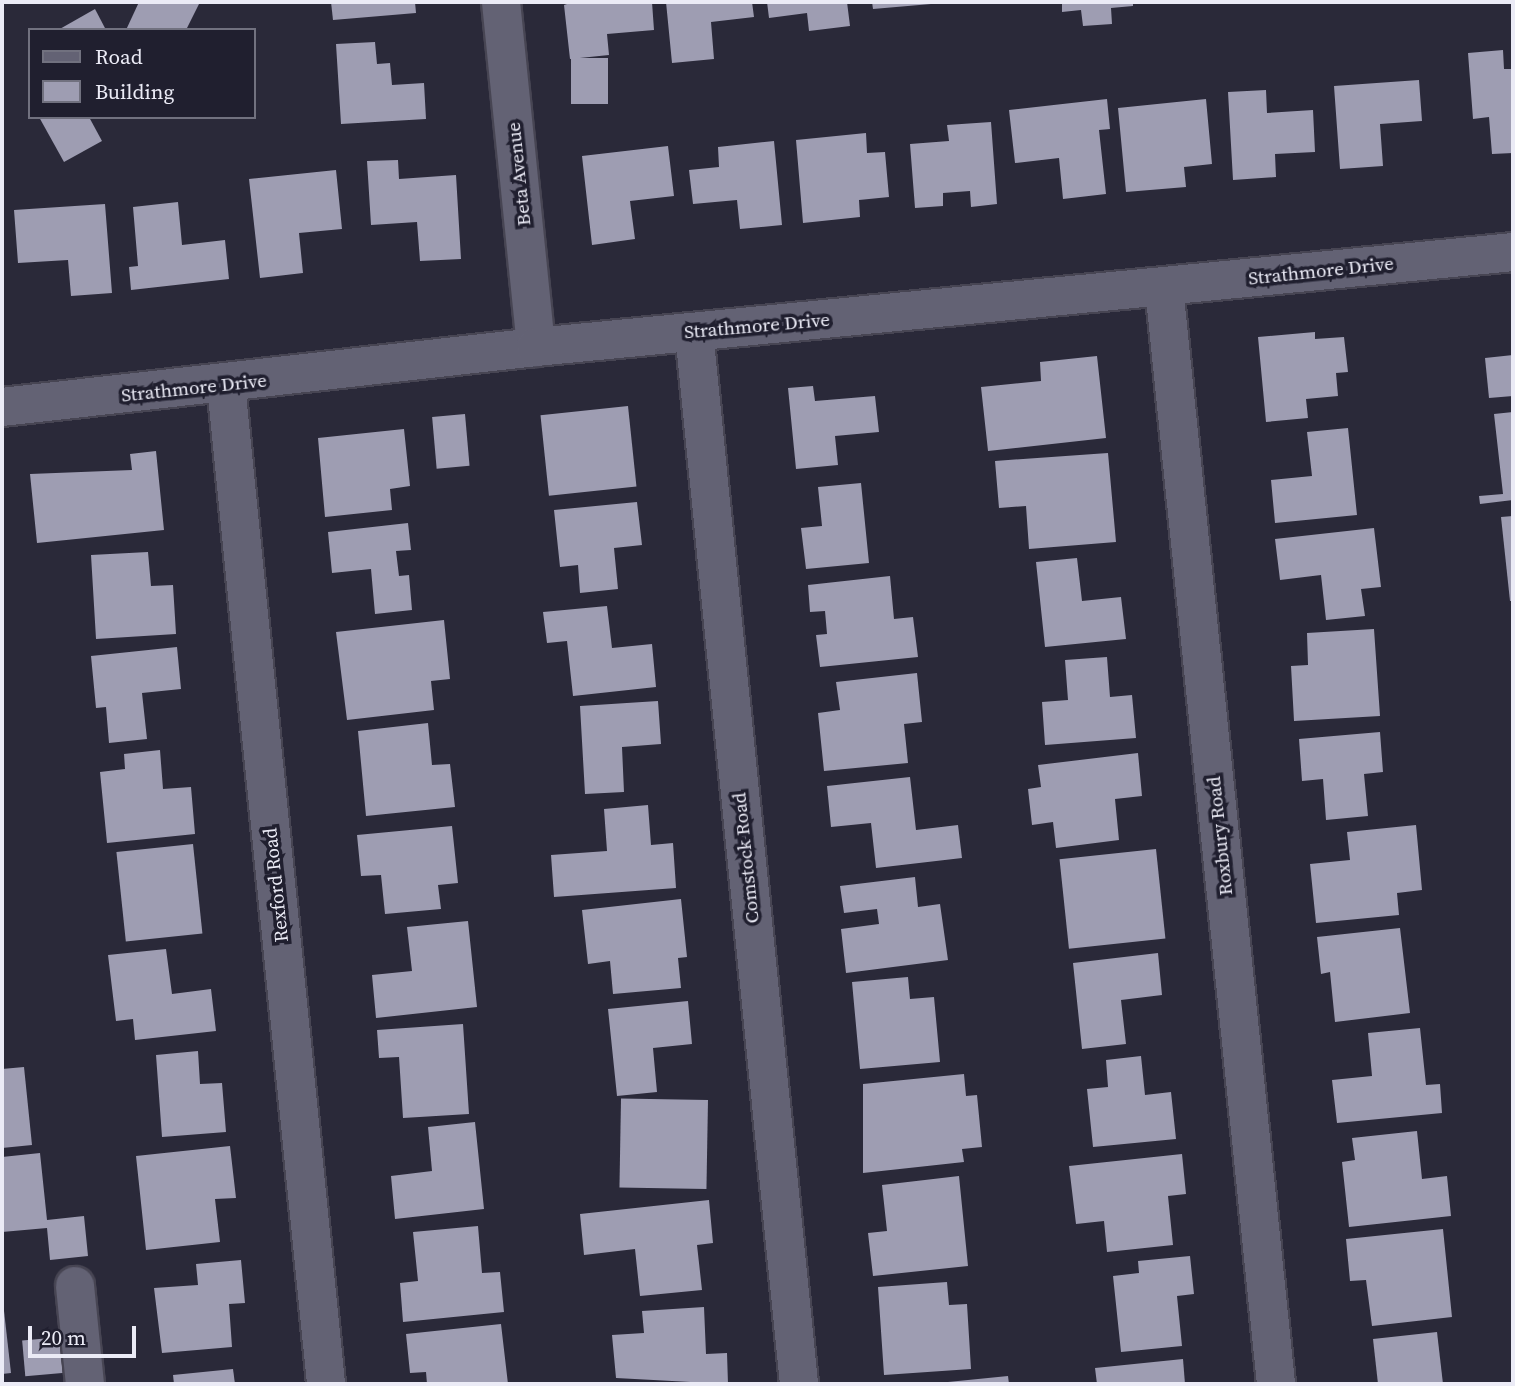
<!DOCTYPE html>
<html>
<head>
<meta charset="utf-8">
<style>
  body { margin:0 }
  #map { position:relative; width:1515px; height:1386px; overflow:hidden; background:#2a2939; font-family:"Source Serif 4",serif }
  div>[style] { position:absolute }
  .building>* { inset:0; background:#9e9db2; transform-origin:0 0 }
  .roads { filter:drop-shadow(2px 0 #474553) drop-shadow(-2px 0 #474553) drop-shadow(0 2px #474553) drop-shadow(0 -2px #474553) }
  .minor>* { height:38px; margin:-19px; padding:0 19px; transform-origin:19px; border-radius:19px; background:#636274 }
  span { translate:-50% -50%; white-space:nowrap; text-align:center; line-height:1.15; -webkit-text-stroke:7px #201f2f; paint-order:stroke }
  .street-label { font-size:19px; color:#ebebf6 }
  .frame { position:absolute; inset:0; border:4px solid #ebebf6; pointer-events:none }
  .legend { position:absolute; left:28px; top:28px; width:228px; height:91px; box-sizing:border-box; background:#201f2f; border:2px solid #71717f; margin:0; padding:9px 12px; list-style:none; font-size:21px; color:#ebebf6 }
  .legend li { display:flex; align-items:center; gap:14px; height:35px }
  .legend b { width:35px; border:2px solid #71717f }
  .scale { position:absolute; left:28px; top:1326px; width:108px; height:32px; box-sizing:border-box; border:4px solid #ebebf6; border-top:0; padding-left:9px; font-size:21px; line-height:24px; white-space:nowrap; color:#ebebf6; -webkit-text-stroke:5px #201f2f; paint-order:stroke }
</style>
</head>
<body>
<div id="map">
  <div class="building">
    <i style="clip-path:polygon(139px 2px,200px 2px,186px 30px,126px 30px)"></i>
    <i style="clip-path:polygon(331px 2px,415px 2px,416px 13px,333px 20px)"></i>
    <i style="clip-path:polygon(573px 2px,652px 2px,654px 30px,607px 34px,609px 55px,570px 59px,564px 5px)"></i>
    <i style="clip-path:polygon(666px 2px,752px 2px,754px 17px,711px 22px,714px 59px,672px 63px)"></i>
    <i style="clip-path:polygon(767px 2px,847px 2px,850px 26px,809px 31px,807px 13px,769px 18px)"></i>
    <i style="clip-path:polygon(872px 2px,931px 2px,931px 4px,873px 9px)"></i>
    <i style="clip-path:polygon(1062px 2px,1133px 2px,1133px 6px,1111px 8px,1112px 24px,1083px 26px,1081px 10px,1062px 12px)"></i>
    <i style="clip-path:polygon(95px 9px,106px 30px,58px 30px)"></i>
    <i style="clip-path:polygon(375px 42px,377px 64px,390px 63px,392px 85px,424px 83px,426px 119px,341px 124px,336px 44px)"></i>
    <i style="clip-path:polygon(1503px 50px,1504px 69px,1513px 69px,1513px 153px,1492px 154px,1489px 117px,1473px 119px,1468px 53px)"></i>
    <i style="left:608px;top:58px;width:46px;height:37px;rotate:90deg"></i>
    <i style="clip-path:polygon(1419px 80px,1422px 121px,1380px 124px,1383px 166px,1340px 169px,1334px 86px)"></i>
    <i style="clip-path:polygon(1266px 90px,1267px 113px,1313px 110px,1315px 152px,1275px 154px,1276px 177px,1233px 180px,1228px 92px)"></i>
    <i style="clip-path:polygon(1107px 99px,1110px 129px,1099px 130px,1106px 194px,1063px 199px,1059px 158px,1015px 163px,1009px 110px)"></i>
    <i style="clip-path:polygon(1206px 99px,1212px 164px,1184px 167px,1186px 187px,1126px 192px,1118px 108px)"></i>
    <i style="clip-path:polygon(39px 117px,89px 117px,102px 141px,64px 162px)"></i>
    <i style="clip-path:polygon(991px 122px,997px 204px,971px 207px,970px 191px,943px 193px,943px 206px,915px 208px,910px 144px,949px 141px,947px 125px)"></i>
    <i style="clip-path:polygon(866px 133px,867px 153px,885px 152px,889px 197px,859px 200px,860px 217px,803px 223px,796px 140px)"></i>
    <i style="clip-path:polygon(774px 141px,782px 225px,740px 229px,737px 200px,693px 204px,689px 170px,719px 167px,718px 147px)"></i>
    <i style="clip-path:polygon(668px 146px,674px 196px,630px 201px,635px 239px,592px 245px,582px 156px)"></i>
    <i style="clip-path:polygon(398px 160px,399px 179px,456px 175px,461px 259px,420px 261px,417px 222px,371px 225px,367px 161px)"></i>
    <i style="clip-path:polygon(336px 170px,342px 229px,299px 233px,303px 273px,260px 278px,249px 179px)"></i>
    <i style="clip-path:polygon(178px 202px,182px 245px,225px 240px,229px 279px,131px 290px,129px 267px,138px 266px,133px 207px)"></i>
    <i style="clip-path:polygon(105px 204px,112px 293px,71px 296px,68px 260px,18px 263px,14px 210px)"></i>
    <i style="clip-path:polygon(1315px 332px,1315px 339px,1344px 337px,1348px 372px,1336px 373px,1338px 396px,1306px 399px,1308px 418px,1266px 422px,1258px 337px)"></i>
    <i style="clip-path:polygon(1513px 355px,1513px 396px,1489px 398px,1485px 358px)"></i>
    <i style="clip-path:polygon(1097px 356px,1106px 438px,988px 451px,981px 387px,1041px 381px,1040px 362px)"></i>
    <i style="clip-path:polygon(813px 386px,815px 401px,875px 396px,879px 432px,835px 436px,838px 465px,796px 469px,788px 388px)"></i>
    <i style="left:628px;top:406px;width:81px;height:88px;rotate:84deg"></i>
    <i style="clip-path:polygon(1513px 412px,1513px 500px,1480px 504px,1479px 496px,1503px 494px,1494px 414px)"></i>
    <i style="left:465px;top:414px;width:52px;height:33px;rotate:85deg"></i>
    <i style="clip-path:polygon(1348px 428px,1357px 515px,1275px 523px,1271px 480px,1312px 476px,1307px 432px)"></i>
    <i style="clip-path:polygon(404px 429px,410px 486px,390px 489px,392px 510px,325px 517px,318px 438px)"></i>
    <i style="clip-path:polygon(156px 451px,164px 530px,37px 543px,30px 474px,132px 470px,130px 454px)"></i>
    <i style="clip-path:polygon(1108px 453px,1116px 542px,1029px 549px,1026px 506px,999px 508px,995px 461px)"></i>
    <i style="clip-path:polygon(861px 483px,869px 563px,806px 569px,801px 528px,822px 526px,818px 487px)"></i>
    <i style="clip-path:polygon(637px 502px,642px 545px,614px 548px,618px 589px,580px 593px,578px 565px,560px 567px,554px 510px)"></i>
    <i style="clip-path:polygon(1513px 516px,1513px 601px,1510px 601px,1501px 517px)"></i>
    <i style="clip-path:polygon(408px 523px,411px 550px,396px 551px,399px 576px,409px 575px,412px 610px,375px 614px,371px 569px,332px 573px,328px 532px)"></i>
    <i style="clip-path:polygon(1374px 528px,1381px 587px,1361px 589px,1365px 616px,1326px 620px,1321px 575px,1280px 580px,1275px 539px)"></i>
    <i style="clip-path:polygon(148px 552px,151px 586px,173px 585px,176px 634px,96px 639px,91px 555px)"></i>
    <i style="clip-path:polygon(1077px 558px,1082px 601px,1121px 597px,1126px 639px,1045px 647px,1036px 562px)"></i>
    <i style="clip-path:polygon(890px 576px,894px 619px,913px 617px,918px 657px,820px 667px,816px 635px,827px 634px,825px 611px,810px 612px,808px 585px)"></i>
    <i style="clip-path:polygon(607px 606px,612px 648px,652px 644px,656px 687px,573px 696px,567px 641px,547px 643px,543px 612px)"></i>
    <i style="clip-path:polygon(444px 620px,450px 679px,431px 681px,434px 710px,347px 720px,336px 632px)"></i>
    <i style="clip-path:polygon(1374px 629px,1380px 716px,1294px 721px,1291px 666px,1308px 665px,1307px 633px)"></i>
    <i style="clip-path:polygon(177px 647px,181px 689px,142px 693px,147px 739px,109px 743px,106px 707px,96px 708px,91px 656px)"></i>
    <i style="clip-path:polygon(1107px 657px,1110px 697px,1132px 695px,1136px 738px,1045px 745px,1042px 702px,1068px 700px,1065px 660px)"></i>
    <i style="clip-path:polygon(917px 673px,922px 722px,904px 724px,908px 763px,824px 771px,818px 713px,840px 710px,836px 682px)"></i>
    <i style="clip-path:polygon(658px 701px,661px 744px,622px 747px,624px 792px,585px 794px,580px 706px)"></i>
    <i style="clip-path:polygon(428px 723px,432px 765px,450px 764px,455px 807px,366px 816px,358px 731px)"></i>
    <i style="clip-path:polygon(1380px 732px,1383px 772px,1364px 774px,1368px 816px,1326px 820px,1323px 779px,1302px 781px,1299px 739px)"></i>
    <i style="clip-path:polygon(160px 750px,163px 789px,191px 787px,195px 834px,107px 843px,100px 772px,125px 769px,124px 754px)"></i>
    <i style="clip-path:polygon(1138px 753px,1142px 796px,1115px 799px,1119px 840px,1056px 848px,1053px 822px,1032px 825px,1028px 789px,1041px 787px,1038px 765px)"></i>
    <i style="clip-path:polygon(910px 777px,916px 830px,958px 825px,962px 858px,876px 868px,871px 823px,831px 827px,827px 786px)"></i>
    <i style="clip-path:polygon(648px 805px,651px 845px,673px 843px,676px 888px,554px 897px,551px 855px,607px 851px,604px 809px)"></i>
    <i style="clip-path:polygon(1416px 825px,1422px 890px,1397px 893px,1399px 915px,1316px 923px,1310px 864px,1350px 860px,1347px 832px)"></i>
    <i style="clip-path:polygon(452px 826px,458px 883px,438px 885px,441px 909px,385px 914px,381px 875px,361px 876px,357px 835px)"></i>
    <i style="left:193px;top:844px;width:90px;height:77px;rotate:84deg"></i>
    <i style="left:1156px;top:849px;width:90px;height:97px;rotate:84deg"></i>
    <i style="clip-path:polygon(915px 877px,918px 907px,940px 904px,948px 960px,846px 973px,841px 929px,879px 924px,877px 909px,844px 913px,840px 886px)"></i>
    <i style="clip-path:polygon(681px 899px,687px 957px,678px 958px,681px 988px,613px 994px,610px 961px,588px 964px,582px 910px)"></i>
    <i style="clip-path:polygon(468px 921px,477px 1007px,376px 1018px,372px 975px,412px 971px,407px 927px)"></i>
    <i style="clip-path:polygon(1400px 928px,1410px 1013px,1335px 1022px,1330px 972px,1321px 974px,1317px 937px)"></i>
    <i style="clip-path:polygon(166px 949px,172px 994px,211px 989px,216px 1031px,135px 1040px,133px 1019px,116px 1021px,108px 955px)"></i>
    <i style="clip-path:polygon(1158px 953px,1162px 995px,1121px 1000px,1126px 1044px,1082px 1049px,1073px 963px)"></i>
    <i style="clip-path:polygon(908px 977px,910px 999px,934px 997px,940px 1062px,860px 1069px,852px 982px)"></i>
    <i style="clip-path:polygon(688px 1001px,692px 1044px,653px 1048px,657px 1092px,617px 1096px,608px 1009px)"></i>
    <i style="clip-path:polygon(463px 1024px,469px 1114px,403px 1118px,399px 1057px,379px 1058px,377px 1030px)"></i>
    <i style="clip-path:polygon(1420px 1028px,1426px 1085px,1440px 1084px,1442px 1113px,1337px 1123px,1332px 1080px,1372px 1076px,1368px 1033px)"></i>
    <i style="clip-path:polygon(198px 1051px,200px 1084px,222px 1083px,226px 1132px,162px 1137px,156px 1055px)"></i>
    <i style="clip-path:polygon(1141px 1056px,1145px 1095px,1171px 1092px,1176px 1139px,1093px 1147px,1087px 1089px,1108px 1087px,1106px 1060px)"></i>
    <i style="clip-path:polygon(24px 1067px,32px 1145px,2px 1148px,2px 1069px)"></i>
    <i style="clip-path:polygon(964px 1074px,966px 1096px,977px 1095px,982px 1147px,962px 1149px,964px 1162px,863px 1173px,863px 1084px)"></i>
    <i style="left:708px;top:1100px;width:89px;height:87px;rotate:91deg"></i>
    <i style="clip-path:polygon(475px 1122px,484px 1209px,395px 1219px,391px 1176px,432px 1171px,428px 1127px)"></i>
    <i style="clip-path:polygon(1417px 1131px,1422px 1179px,1447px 1176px,1451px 1216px,1349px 1227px,1342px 1162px,1355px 1160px,1352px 1138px)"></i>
    <i style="clip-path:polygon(230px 1146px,236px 1198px,215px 1199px,220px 1242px,146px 1250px,136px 1156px)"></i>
    <i style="clip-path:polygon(40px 1153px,47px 1220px,84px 1216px,88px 1256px,50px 1260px,47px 1228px,2px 1232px,2px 1157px)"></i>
    <i style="clip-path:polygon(1182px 1154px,1186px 1194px,1168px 1196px,1173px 1245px,1107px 1252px,1104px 1221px,1076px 1224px,1069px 1166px)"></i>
    <i style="clip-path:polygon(959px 1176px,968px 1266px,873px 1276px,868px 1233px,887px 1231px,882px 1185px)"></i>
    <i style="clip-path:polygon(709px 1200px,713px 1243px,697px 1245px,702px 1290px,640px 1296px,635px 1249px,584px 1255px,580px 1214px)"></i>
    <i style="clip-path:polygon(478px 1226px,482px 1273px,500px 1272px,504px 1312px,403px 1322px,400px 1283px,418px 1281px,413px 1232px)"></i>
    <i style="clip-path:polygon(1443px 1229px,1452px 1317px,1372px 1326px,1366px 1280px,1350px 1281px,1346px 1239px)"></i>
    <i style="clip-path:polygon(1190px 1256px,1194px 1294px,1177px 1296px,1182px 1346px,1121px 1352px,1113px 1276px,1139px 1273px,1138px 1261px)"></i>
    <i style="clip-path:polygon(241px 1260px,245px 1303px,229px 1304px,232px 1347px,162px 1353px,154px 1288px,198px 1285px,196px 1264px)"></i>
    <i style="clip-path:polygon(947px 1282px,949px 1305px,967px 1304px,971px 1369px,884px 1375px,878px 1287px)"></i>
    <i style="clip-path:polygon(2px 1293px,11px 1373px,2px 1374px)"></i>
    <i style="clip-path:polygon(704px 1307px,706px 1354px,727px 1353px,728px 1384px,616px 1378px,612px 1335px,644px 1333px,642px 1311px)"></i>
    <i style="clip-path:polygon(501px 1324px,508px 1384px,427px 1384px,426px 1372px,410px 1373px,406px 1334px)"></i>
    <i style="clip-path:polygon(1437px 1332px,1443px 1384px,1378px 1384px,1373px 1339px)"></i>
    <i style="left:62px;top:1337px;width:36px;height:40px;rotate:85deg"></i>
    <i style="clip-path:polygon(1183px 1359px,1185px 1384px,1097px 1384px,1095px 1368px)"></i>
    <i style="clip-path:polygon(233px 1369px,235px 1384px,174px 1384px,173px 1375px)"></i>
    <i style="clip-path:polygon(1008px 1376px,1009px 1384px,948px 1384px,948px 1382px)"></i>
  </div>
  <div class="roads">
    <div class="minor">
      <i style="left:501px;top:2px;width:347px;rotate:84.2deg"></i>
      <i style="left:1164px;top:287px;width:1103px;rotate:84.17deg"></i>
      <i style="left:694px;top:332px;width:1057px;rotate:84.3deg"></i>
      <i style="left:226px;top:385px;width:1004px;rotate:84.28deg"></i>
      <i style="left:2px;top:407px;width:537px;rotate:-6.41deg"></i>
      <i style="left:536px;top:347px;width:982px;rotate:-5.55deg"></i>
      <i style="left:75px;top:1286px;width:99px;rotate:84.2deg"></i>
    </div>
  </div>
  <div class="street-label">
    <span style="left:519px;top:174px;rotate:-96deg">Beta Avenue</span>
    <span style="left:1321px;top:271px;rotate:-6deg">Strathmore Drive</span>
    <span style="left:757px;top:326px;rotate:-5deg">Strathmore Drive</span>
    <span style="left:194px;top:388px;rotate:-6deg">Strathmore Drive</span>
    <span style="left:1220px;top:836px;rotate:-96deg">Roxbury Road</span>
    <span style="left:746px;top:858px;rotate:-96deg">Comstock Road</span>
    <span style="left:276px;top:885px;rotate:-96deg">Rexford Road</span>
  </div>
  <div class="frame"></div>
  <ul class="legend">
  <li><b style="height:9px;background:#636274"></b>Road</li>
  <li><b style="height:19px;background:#9e9db2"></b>Building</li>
  </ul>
  <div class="scale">20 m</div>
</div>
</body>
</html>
